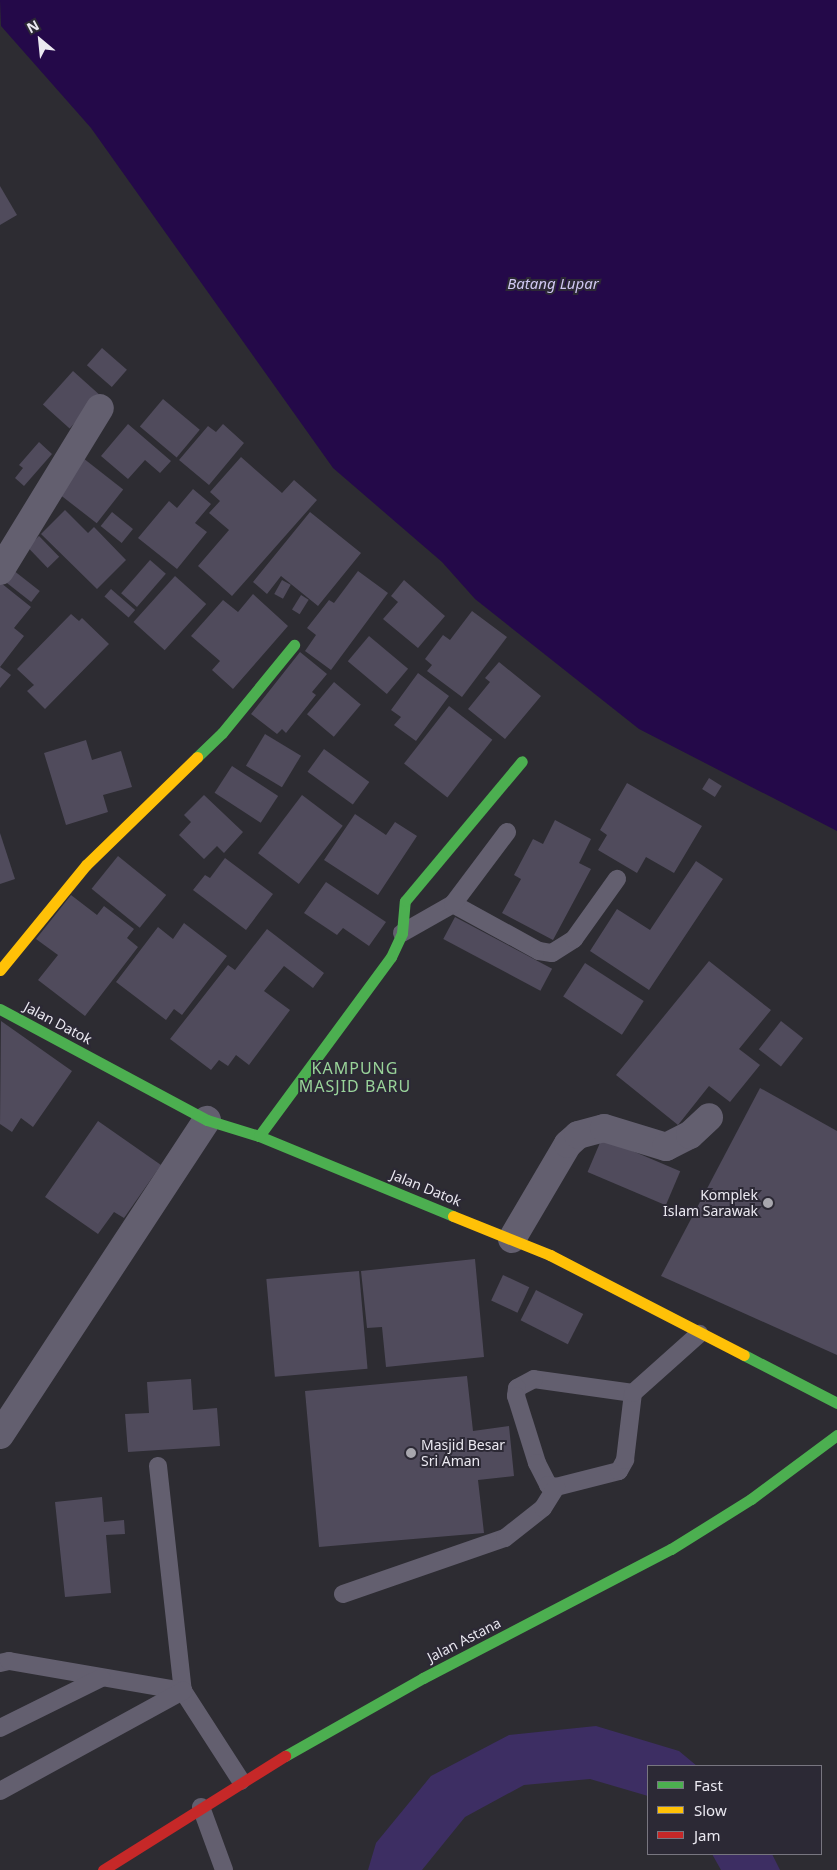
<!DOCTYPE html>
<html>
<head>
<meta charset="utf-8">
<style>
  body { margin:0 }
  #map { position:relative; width:837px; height:1870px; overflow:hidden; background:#2d2c32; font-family:"Noto Sans",sans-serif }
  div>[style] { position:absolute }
  .green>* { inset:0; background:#3d2e63 }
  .water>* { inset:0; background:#240949 }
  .building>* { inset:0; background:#504b5c; transform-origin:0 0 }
  .lane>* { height:18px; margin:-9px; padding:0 9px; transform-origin:9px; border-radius:9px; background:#635f6f }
  .street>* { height:28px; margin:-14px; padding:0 14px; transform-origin:14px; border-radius:14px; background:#635f6f }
  .fast>* { height:11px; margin:-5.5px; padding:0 5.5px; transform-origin:5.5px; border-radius:5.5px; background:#4caf50 }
  .slow>* { height:11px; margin:-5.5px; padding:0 5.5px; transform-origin:5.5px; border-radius:5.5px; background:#ffc107 }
  .jam>* { height:11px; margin:-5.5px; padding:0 5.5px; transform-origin:5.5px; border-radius:5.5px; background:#c62828 }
  .dots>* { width:14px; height:14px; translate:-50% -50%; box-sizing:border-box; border:2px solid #2c2935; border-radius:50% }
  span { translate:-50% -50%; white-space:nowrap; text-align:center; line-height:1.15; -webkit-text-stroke:4px #2c2935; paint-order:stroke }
  .street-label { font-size:14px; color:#ebe9f1 }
  .poi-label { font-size:14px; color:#ebe9f1 }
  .right { translate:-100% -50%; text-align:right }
  .left { translate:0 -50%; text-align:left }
  .water-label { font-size:15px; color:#cfc6f0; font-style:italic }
  .quarter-label { font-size:16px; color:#99d399; letter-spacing:1px }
  .legend { position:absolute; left:647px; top:1765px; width:175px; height:90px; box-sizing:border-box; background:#2c2935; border:1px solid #787680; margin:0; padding:6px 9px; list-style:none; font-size:15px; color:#ebe9f1 }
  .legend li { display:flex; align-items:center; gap:10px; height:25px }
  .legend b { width:25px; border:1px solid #787680 }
  .north { position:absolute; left:15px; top:15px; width:50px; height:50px; -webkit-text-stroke:4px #2c2935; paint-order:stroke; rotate:332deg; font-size:14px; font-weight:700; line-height:20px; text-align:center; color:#ebe9f1 }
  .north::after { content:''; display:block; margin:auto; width:18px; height:22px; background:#ebe9f1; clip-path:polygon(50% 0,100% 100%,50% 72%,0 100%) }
</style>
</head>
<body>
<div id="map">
  <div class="green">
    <i style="clip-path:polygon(596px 1726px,679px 1751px,697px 1766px,648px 1766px,648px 1796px,590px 1779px,524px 1785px,465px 1817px,422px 1870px,368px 1870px,376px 1843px,431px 1776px,509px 1735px)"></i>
    <i style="clip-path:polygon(712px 1854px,772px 1854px,780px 1870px,721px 1870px)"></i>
  </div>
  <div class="water">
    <i style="clip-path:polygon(0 0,837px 0,837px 831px,639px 729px,475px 599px,442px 562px,333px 468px,91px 128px,1px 26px)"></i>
  </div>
  <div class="building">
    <i style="clip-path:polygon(0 186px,17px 215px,0 225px)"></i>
    <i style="left:102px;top:348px;width:33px;height:23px;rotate:41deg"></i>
    <i style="left:73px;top:371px;width:36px;height:45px;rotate:42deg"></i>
    <i style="left:163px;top:399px;width:48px;height:36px;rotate:40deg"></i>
    <i style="clip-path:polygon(128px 424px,171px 461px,160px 473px,145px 460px,128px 479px,101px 456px)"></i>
    <i style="clip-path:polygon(223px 424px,244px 443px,209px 485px,179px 460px,208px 426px,216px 432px)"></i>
    <i style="clip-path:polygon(39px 442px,52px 454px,24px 486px,15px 478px,23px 468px,19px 465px)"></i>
    <i style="clip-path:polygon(241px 457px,282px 493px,294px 480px,317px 500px,232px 596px,198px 566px,229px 530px,209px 513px,220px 501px,210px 492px)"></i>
    <i style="left:83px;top:458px;width:51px;height:43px;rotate:38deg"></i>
    <i style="clip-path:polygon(193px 489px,211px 504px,195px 523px,207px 532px,177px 569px,138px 538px,169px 501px,177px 508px)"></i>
    <i style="clip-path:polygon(65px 510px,88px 533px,94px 527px,126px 560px,97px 589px,41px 534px)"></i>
    <i style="left:112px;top:512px;width:27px;height:18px;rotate:39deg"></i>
    <i style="clip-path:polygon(310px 512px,361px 553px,318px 606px,281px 576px,267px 594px,253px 582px)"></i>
    <i style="left:39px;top:536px;width:29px;height:16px;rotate:46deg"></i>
    <i style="left:150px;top:560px;width:21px;height:44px;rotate:41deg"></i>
    <i style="left:13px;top:570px;width:34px;height:14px;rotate:38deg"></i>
    <i style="clip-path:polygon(358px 571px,388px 593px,331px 670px,305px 651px,316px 635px,307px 628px,329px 600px,334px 603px)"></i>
    <i style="left:175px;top:576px;width:42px;height:62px;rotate:42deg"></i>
    <i style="left:282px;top:580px;width:10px;height:16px;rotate:29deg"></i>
    <i style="clip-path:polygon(404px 580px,445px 616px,418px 648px,383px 619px,398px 602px,391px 596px)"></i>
    <i style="clip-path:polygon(1px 583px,31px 607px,14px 628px,24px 636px,0 667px,11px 675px,0 688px,0 585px)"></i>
    <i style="left:111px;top:589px;width:32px;height:10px;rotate:41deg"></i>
    <i style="clip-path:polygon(253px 594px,288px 626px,233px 689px,212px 670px,220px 661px,191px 636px,223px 600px,238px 612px)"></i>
    <i style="left:301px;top:595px;width:9px;height:17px;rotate:32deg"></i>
    <i style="clip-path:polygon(472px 611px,507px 637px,462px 697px,427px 671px,432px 665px,425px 659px,443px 635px,450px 640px)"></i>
    <i style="clip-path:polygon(71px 614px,79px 621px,82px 618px,109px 644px,45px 709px,27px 691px,34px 685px,17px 669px)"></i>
    <i style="left:369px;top:636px;width:51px;height:33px;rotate:40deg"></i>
    <i style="clip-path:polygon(300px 652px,327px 674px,312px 692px,316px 695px,286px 733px,282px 729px,277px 734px,251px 714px)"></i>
    <i style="clip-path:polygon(499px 662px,541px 696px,505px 739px,468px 709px,490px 682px,485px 678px)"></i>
    <i style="clip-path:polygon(418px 673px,449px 696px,416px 741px,394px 725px,401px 717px,391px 710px)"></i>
    <i style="left:334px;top:682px;width:35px;height:42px;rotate:40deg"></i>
    <i style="left:449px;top:706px;width:55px;height:73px;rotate:38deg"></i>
    <i style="left:265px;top:734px;width:42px;height:37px;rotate:31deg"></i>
    <i style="clip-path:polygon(86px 740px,92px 760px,121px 751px,132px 787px,103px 795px,108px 812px,66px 825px,44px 753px)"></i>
    <i style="left:324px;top:749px;width:56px;height:28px;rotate:36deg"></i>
    <i style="left:232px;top:766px;width:55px;height:32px;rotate:33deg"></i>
    <i style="left:709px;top:778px;width:15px;height:13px;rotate:32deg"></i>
    <i style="clip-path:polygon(627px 783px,702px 826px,674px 873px,646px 857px,637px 873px,598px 850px,607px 835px,600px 830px)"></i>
    <i style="clip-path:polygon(204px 795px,243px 832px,224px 853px,217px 846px,204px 859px,179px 835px,191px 822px,184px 815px)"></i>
    <i style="left:302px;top:795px;width:51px;height:73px;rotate:37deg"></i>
    <i style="clip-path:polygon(355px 814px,386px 835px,395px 822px,417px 836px,378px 895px,324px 860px)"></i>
    <i style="clip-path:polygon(555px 820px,591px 839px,579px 863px,591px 869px,553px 940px,502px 913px,521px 879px,514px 875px,533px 839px,543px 844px)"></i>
    <i style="clip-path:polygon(0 833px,15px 879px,0 884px)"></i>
    <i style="left:118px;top:856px;width:62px;height:42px;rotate:39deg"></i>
    <i style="clip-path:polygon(225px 858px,273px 894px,246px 930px,193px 890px,205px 875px,210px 878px)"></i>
    <i style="clip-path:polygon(696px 861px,723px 879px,649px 990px,590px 951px,617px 909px,650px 930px)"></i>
    <i style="clip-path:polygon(326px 882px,386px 922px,369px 946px,343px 928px,337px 935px,304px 913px)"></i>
    <i style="clip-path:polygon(71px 895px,97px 915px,104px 906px,134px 929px,127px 938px,138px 947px,85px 1016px,38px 980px,58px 955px,36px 939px)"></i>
    <i style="left:455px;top:917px;width:110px;height:25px;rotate:28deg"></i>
    <i style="clip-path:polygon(184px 923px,227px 956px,182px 1015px,174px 1009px,166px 1020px,116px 982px,158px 927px,173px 939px)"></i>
    <i style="clip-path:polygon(267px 929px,324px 973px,313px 988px,284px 966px,264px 991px,290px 1010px,249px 1065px,236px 1055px,228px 1066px,219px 1060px,211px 1070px,170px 1039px,228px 965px,235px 970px)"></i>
    <i style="clip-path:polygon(709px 961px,771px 1010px,739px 1049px,760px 1065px,730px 1102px,709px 1086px,678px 1125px,616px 1075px)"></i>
    <i style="left:585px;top:963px;width:70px;height:40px;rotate:33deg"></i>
    <i style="clip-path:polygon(1px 1021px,72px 1071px,33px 1127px,21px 1118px,12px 1132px,0 1124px)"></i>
    <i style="left:781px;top:1021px;width:28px;height:36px;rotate:38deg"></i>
    <i style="clip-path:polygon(760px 1088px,837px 1131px,837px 1355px,661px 1276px)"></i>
    <i style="clip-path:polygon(98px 1121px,161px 1165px,124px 1218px,114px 1212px,98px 1234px,45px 1197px)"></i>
    <i style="left:602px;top:1138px;width:85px;height:37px;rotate:23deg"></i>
    <i style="clip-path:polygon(475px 1259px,484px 1357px,386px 1367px,382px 1327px,367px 1328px,361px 1271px)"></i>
    <i style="left:359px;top:1271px;width:98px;height:93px;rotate:85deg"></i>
    <i style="left:503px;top:1275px;width:29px;height:28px;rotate:25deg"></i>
    <i style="left:536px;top:1290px;width:53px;height:34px;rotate:27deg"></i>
    <i style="clip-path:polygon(467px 1376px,473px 1431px,509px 1426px,514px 1476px,478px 1480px,484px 1533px,319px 1547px,305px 1391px)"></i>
    <i style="clip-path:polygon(191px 1379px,193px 1410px,217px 1408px,220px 1446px,128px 1452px,125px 1414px,149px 1413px,147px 1382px)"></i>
    <i style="clip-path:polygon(102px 1497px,104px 1522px,124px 1520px,125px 1534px,106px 1535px,111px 1593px,65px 1597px,55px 1502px)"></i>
  </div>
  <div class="lane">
    <i style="left:453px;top:904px;width:98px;rotate:28.7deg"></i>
    <i style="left:539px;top:951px;width:13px;rotate:9deg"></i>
    <i style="left:552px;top:953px;width:26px;rotate:-32deg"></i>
    <i style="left:574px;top:939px;width:74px;rotate:-54.4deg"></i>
    <i style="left:402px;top:933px;width:59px;rotate:-29.6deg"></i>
    <i style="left:453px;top:904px;width:90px;rotate:-53.1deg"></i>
    <i style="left:633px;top:1393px;width:100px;rotate:-172deg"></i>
    <i style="left:534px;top:1379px;width:19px;rotate:152deg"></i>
    <i style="left:517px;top:1388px;width:8px;rotate:97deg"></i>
    <i style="left:516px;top:1396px;width:70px;rotate:72.6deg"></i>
    <i style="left:537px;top:1463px;width:25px;rotate:63deg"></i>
    <i style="left:548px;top:1485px;width:8px;rotate:14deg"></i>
    <i style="left:556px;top:1487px;width:65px;rotate:-14.3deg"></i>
    <i style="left:619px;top:1471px;width:13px;rotate:-61deg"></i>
    <i style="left:625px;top:1460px;width:67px;rotate:-83.2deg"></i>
    <i style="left:633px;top:1393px;width:89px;rotate:-41.8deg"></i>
    <i style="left:158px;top:1466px;width:226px;rotate:83.7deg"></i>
    <i style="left:183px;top:1691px;width:107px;rotate:57.2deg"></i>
    <i style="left:343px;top:1594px;width:171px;rotate:-19.1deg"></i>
    <i style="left:505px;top:1538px;width:48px;rotate:-38.3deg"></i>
    <i style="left:543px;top:1508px;width:25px;rotate:-58deg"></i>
    <i style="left:0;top:1663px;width:9px;rotate:-13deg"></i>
    <i style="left:9px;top:1661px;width:177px;rotate:9.8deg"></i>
    <i style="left:0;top:1728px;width:113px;rotate:-26.3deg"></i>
    <i style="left:0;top:1791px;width:209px;rotate:-28.7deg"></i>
    <i style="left:201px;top:1807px;width:67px;rotate:69.9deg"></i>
  </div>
  <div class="street">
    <i style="left:0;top:571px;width:191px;rotate:-58.5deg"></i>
    <i style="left:512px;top:1239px;width:110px;rotate:-59.5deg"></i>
    <i style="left:568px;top:1144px;width:13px;rotate:-42deg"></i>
    <i style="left:578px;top:1135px;width:27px;rotate:-15deg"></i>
    <i style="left:604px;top:1128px;width:65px;rotate:17deg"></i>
    <i style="left:666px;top:1147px;width:27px;rotate:-27deg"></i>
    <i style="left:690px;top:1135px;width:26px;rotate:-43deg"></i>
    <i style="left:0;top:1435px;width:377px;rotate:-56.7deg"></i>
  </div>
  <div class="fast">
    <i style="left:197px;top:757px;width:35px;rotate:-44deg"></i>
    <i style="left:222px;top:733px;width:114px;rotate:-50.7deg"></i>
    <i style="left:0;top:1009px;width:235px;rotate:28.2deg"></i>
    <i style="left:207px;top:1120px;width:54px;rotate:17.1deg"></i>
    <i style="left:259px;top:1136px;width:210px;rotate:22.4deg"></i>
    <i style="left:259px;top:1136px;width:222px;rotate:-53.6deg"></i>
    <i style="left:391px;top:957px;width:26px;rotate:-65deg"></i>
    <i style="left:402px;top:933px;width:32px;rotate:-85deg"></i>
    <i style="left:405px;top:901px;width:182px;rotate:-50.1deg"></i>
    <i style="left:744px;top:1355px;width:105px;rotate:27.3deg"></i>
    <i style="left:285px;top:1756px;width:159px;rotate:-29.5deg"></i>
    <i style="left:423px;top:1678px;width:280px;rotate:-27.5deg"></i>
    <i style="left:671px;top:1549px;width:94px;rotate:-32deg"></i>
    <i style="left:751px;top:1499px;width:107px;rotate:-36.7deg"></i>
  </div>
  <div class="slow">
    <i style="left:0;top:970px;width:136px;rotate:-50.7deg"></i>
    <i style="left:86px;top:865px;width:155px;rotate:-44.2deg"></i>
    <i style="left:453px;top:1216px;width:105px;rotate:21.9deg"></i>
    <i style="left:550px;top:1255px;width:218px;rotate:27.3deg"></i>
  </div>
  <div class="jam">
    <i style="left:103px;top:1870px;width:215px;rotate:-32.1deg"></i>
  </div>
  <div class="dots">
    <i style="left:768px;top:1203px;background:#a8a7ae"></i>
    <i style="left:411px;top:1453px;background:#a8a7ae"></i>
  </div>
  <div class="street-label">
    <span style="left:58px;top:1023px;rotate:28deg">Jalan Datok</span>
    <span style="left:426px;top:1188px;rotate:22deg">Jalan Datok</span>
    <span style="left:464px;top:1640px;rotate:-27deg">Jalan Astana</span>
  </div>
  <div class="poi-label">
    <span class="right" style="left:758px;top:1203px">Komplek<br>Islam Sarawak</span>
    <span class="left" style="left:421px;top:1453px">Masjid Besar<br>Sri Aman</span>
  </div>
  <div class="water-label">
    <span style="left:553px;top:284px">Batang Lupar</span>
  </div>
  <div class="quarter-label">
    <span style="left:355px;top:1077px">KAMPUNG<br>MASJID BARU</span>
  </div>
  <ul class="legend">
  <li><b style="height:6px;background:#4caf50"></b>Fast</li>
  <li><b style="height:6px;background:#ffc107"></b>Slow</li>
  <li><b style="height:6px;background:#c62828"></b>Jam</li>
  </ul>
  <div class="north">N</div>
</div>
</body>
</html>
